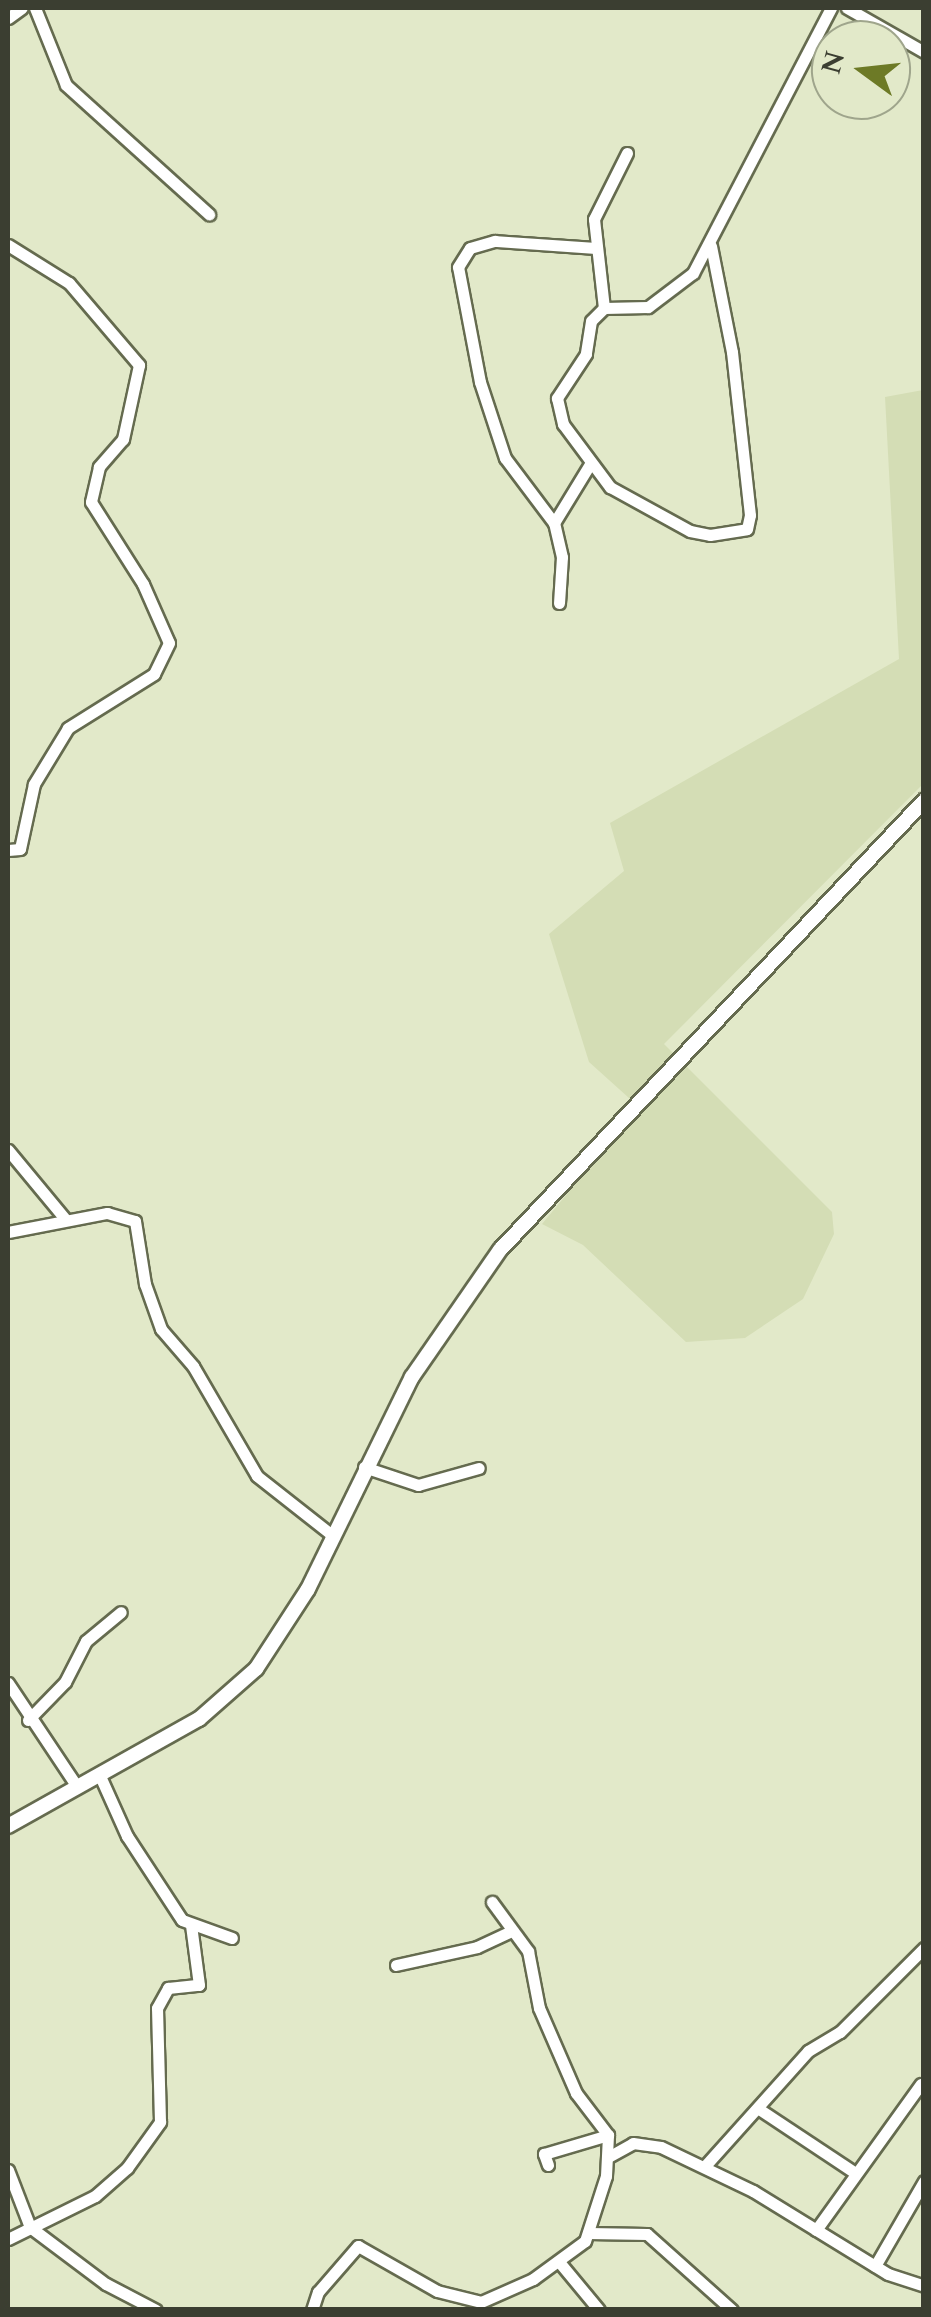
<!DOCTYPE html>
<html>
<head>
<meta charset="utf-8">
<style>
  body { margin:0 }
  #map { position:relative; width:931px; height:2317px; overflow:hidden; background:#e2e9c9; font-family:Spectral,serif }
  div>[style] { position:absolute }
  .built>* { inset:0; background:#d4ddb5 }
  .roads { filter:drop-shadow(2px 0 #656b4f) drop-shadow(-2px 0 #656b4f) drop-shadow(0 2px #656b4f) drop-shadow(0 -2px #656b4f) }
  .minor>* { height:11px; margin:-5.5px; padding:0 5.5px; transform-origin:5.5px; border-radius:5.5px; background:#fff }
  .major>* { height:14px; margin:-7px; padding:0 7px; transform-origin:7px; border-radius:7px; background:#fff }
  span { translate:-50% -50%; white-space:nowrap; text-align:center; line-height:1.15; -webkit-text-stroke:8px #e2e9c9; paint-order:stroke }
  .frame { position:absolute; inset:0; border:10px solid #3b3e31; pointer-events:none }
  .north { position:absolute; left:811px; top:20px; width:100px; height:100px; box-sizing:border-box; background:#e2e9c9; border:2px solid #9fa58c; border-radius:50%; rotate:285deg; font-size:28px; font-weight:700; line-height:40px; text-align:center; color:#3b3e31 }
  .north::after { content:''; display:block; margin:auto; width:35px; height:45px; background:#6d7a26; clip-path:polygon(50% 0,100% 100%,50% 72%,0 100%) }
</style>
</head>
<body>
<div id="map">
  <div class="built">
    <i style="clip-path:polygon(923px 390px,923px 784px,664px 1044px,832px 1212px,834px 1234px,803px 1299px,745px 1338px,686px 1342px,583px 1245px,542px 1224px,639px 1107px,589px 1062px,549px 934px,624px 871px,610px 823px,899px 659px,885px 397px)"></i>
  </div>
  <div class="roads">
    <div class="minor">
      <i style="left:35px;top:8px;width:83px;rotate:68.1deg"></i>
      <i style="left:66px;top:85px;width:193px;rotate:42.1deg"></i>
      <i style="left:847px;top:8px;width:89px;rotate:29.7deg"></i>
      <i style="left:8px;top:18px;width:17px;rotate:-36deg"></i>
      <i style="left:627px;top:153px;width:74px;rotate:116.6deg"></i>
      <i style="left:594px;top:219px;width:90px;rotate:83.6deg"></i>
      <i style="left:604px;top:308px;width:18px;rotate:135deg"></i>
      <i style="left:591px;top:321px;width:33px;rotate:99deg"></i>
      <i style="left:586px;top:354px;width:53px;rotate:123.4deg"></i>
      <i style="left:557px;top:398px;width:27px;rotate:77deg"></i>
      <i style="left:563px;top:424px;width:79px;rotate:53.3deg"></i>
      <i style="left:610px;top:487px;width:91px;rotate:28.8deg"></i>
      <i style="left:690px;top:531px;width:20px;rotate:11deg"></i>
      <i style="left:710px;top:535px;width:37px;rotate:-9deg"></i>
      <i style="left:747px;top:529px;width:14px;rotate:-78deg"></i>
      <i style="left:750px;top:515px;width:164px;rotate:-96.3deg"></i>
      <i style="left:732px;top:352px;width:108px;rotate:-101.2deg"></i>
      <i style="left:8px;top:245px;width:72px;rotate:31.9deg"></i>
      <i style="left:69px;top:283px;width:108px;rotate:49.5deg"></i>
      <i style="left:139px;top:365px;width:76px;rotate:102.2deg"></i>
      <i style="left:123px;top:439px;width:37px;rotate:131deg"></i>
      <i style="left:99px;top:467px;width:36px;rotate:103deg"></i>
      <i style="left:91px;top:502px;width:97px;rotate:57.6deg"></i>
      <i style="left:143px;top:584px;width:64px;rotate:66.2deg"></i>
      <i style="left:169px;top:643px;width:34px;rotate:116deg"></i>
      <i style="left:154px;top:674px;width:102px;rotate:147.9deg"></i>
      <i style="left:68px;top:728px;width:66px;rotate:121.3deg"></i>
      <i style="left:34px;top:784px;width:66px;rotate:102.2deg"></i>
      <i style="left:20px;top:849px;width:12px;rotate:175deg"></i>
      <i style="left:604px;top:308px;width:44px;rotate:-1.3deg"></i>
      <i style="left:648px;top:307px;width:56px;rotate:-37.1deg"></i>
      <i style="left:693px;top:273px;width:299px;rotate:-62.5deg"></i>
      <i style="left:554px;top:523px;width:69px;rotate:-58.6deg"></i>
      <i style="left:559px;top:603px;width:46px;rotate:-86.3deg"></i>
      <i style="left:562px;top:557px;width:35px;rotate:-103deg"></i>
      <i style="left:554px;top:523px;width:81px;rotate:-127deg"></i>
      <i style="left:505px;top:458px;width:80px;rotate:-108.2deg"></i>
      <i style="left:480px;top:382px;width:117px;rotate:-100.8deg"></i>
      <i style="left:458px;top:267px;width:22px;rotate:-58deg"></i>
      <i style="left:470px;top:248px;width:26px;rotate:-16deg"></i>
      <i style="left:495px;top:241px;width:99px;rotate:4deg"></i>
      <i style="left:8px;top:1150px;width:91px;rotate:50.4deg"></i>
      <i style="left:8px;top:1232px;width:101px;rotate:-10.9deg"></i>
      <i style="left:107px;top:1213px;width:29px;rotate:16deg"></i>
      <i style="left:135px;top:1221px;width:64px;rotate:81deg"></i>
      <i style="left:145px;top:1284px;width:48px;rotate:70.4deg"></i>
      <i style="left:161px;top:1329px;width:49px;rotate:49.1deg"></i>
      <i style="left:193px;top:1366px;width:127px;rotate:59.8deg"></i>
      <i style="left:257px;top:1476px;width:95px;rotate:38.2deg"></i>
      <i style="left:364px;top:1467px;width:57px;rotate:18.4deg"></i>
      <i style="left:418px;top:1485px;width:63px;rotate:-15.6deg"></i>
      <i style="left:8px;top:1683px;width:123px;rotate:56.3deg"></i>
      <i style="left:28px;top:1720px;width:53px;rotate:-45.8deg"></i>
      <i style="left:65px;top:1682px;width:46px;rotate:-62.9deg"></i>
      <i style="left:86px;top:1641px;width:45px;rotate:-39.6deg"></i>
      <i style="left:100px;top:1776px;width:66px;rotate:65.8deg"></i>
      <i style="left:127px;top:1836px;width:100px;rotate:56.8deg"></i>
      <i style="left:182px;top:1920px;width:53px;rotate:19.8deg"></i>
      <i style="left:396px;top:1965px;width:83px;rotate:-12.5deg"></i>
      <i style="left:477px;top:1947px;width:35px;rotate:-25deg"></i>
      <i style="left:759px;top:2109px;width:114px;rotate:33.6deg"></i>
      <i style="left:610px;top:2156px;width:26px;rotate:-29deg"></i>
      <i style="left:633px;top:2143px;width:28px;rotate:8deg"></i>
      <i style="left:661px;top:2147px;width:102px;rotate:25.6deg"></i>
      <i style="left:753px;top:2191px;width:158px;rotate:31.6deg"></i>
      <i style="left:888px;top:2274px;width:38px;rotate:18deg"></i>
      <i style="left:548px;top:2165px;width:12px;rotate:-110deg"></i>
      <i style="left:544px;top:2154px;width:67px;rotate:-16.5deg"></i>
      <i style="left:704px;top:2167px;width:156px;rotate:-48.1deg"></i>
      <i style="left:808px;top:2051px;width:37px;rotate:-31deg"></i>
      <i style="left:840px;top:2032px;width:119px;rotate:-45deg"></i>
      <i style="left:8px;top:2170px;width:61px;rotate:68.9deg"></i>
      <i style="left:30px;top:2227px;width:95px;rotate:36.9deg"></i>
      <i style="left:106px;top:2284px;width:56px;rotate:27.5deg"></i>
      <i style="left:816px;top:2230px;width:180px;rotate:-54.3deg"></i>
      <i style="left:588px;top:2233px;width:59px;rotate:1deg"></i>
      <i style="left:647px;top:2234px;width:114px;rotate:41.8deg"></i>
      <i style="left:8px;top:2239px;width:97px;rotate:-26.3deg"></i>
      <i style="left:95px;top:2196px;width:43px;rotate:-41.2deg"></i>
      <i style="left:127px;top:2168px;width:57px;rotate:-54.3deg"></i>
      <i style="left:160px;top:2122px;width:114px;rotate:-91.5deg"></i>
      <i style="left:157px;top:2008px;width:23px;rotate:-61deg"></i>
      <i style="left:168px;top:1988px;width:31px;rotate:-6deg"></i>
      <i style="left:199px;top:1985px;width:61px;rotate:-97.6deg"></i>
      <i style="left:560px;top:2263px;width:61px;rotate:50.3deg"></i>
      <i style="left:875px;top:2266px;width:98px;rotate:-60deg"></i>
      <i style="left:312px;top:2310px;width:19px;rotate:-72deg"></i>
      <i style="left:318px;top:2292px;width:61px;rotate:-49deg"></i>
      <i style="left:358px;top:2246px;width:91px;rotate:29.7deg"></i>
      <i style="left:437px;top:2291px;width:45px;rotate:14deg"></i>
      <i style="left:481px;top:2302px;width:57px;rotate:-23.9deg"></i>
      <i style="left:533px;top:2279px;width:64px;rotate:-36.2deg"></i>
      <i style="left:585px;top:2241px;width:68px;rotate:-72.1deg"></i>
      <i style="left:606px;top:2176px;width:41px;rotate:-87.2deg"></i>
      <i style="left:608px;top:2135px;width:53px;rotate:-127.3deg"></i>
      <i style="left:576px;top:2093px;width:93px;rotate:-113.5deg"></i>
      <i style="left:539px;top:2008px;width:58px;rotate:-100.9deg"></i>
      <i style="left:528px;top:1951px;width:61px;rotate:-126.3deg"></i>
    </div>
    <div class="major">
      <i style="left:8px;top:1826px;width:219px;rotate:-29.3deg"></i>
      <i style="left:199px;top:1719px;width:76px;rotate:-41.3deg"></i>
      <i style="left:256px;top:1669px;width:95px;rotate:-57deg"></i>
      <i style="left:308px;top:1589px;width:236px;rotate:-63.9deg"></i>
      <i style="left:412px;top:1377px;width:155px;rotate:-55.3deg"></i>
      <i style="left:500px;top:1250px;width:618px;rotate:-46.64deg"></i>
    </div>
  </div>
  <div class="frame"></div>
  <div class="north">N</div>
</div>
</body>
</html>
